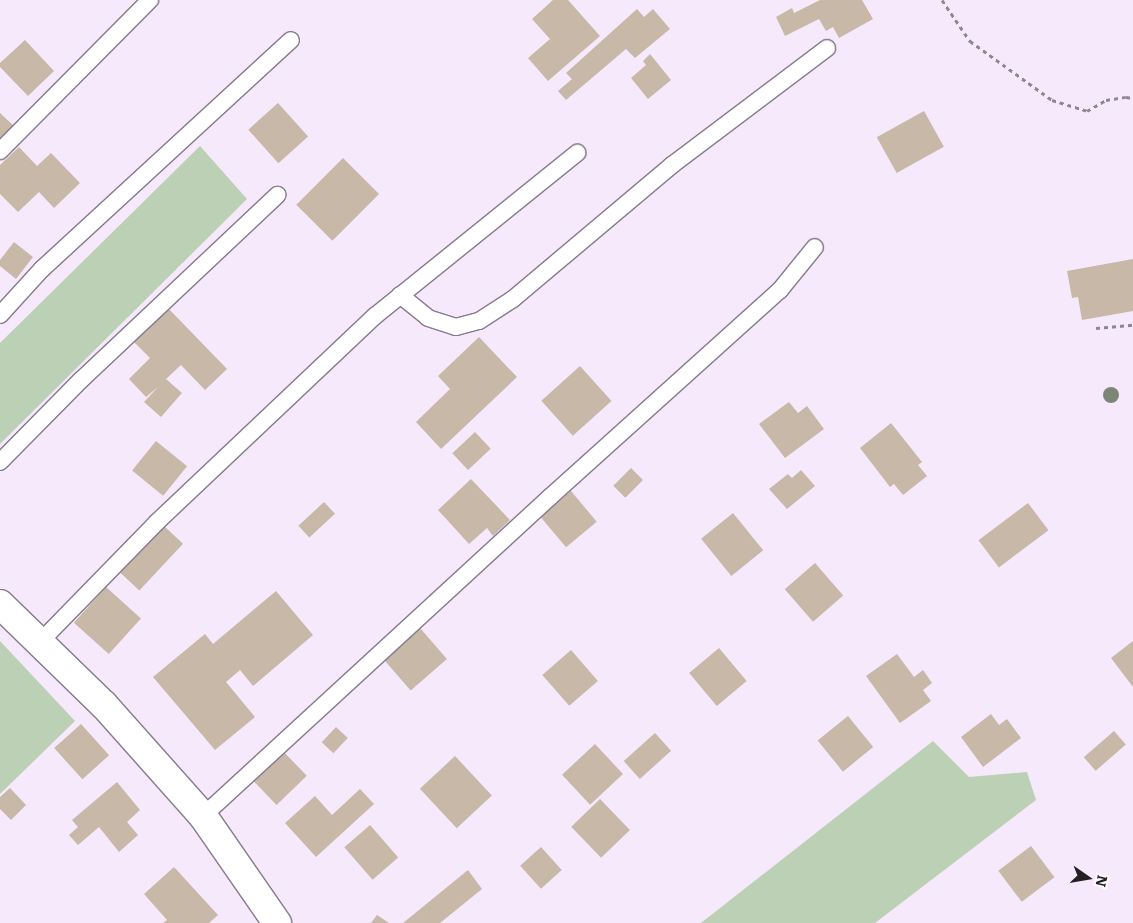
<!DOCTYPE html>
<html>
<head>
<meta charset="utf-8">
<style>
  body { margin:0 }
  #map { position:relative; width:1133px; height:923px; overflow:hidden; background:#f6e9fc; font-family:Literata,serif }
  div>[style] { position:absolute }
  .green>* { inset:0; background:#bbd0b4 }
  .building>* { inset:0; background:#c7b8a8; transform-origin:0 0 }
  .path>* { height:3px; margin-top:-1.5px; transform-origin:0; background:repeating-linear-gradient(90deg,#8e8692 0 4px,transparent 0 8px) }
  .roads { filter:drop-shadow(1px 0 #867b8c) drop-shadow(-1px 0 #867b8c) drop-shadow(0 1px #867b8c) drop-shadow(0 -1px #867b8c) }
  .lane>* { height:16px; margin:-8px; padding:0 8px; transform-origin:8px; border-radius:8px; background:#fff }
  .street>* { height:28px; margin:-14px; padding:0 14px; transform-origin:14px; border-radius:14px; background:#fff }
  .trees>* { width:16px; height:16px; margin:-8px; border-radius:50%; background:#7b8677 }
  span { translate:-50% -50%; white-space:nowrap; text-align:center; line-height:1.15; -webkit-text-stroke:5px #fdfbff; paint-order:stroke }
  .north { position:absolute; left:1063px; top:853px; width:50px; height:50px; -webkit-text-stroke:4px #fdfbff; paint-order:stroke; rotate:103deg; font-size:14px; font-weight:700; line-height:20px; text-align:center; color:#231f25 }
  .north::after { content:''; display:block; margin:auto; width:18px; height:22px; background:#231f25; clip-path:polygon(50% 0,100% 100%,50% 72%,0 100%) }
</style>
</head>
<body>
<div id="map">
  <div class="green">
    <i style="clip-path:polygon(200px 146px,247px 199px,0 444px,0 343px)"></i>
    <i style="clip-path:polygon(0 641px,75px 721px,0 794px)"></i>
    <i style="clip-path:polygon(933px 741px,969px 777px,1027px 772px,1036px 800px,875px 923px,701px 923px)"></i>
  </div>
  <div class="building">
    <i style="clip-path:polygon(553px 0,568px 0,600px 36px,548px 81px,528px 58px,550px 39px,532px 19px)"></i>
    <i style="clip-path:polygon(820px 0,862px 0,873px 19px,839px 38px,833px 27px,826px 31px,819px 19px,785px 36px,776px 17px,792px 8px,794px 13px)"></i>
    <i style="clip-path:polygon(637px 9px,644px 17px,653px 9px,670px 29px,635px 58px,626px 49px,566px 100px,558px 91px,572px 79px,566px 73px)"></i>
    <i style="clip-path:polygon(25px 40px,54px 71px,28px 96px,0 67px,0 63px)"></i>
    <i style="clip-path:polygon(650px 54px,671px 80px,648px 99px,631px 78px,646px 65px,643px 61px)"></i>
    <i style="left:278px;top:103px;width:45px;height:40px;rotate:48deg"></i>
    <i style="left:924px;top:111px;width:41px;height:54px;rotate:61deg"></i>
    <i style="clip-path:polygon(0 113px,16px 128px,0 145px)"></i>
    <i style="clip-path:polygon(19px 147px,37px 166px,51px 153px,80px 183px,54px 208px,39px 192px,18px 212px,0 194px,0 165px)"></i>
    <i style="left:343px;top:158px;width:51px;height:66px;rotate:45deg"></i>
    <i style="clip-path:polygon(14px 242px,33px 257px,16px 279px,0 266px,0 260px)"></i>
    <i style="clip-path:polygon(1133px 259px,1133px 311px,1082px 320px,1078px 297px,1072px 298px,1067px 271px)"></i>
    <i style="clip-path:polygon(167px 307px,227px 369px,205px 390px,181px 365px,166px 379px,182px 393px,161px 417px,144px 402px,158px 387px,146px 397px,129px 379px,150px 358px,132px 340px)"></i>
    <i style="clip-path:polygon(479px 337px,517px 377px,441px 449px,416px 422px,450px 389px,438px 376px)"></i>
    <i style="left:580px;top:366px;width:47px;height:52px;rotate:48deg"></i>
    <i style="clip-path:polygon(789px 402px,798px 413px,807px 406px,824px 429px,785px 458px,759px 424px)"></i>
    <i style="clip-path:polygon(891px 423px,922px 462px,918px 465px,927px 476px,903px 495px,894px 484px,890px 487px,860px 448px)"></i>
    <i style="left:475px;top:432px;width:23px;height:31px;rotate:47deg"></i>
    <i style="left:156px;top:441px;width:40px;height:38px;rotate:39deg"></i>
    <i style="left:631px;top:468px;width:17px;height:25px;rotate:45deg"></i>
    <i style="clip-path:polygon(801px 470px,815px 486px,787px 509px,769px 489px,788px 474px,792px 478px)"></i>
    <i style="clip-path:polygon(471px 479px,510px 520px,493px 536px,487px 528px,469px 544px,438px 510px)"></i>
    <i style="left:571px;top:491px;width:40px;height:40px;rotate:50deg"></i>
    <i style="left:324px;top:502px;width:16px;height:35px;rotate:47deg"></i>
    <i style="left:1028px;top:503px;width:34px;height:62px;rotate:53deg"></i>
    <i style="left:733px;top:513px;width:48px;height:41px;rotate:51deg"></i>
    <i style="left:164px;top:526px;width:26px;height:64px;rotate:43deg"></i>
    <i style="left:815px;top:563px;width:43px;height:40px;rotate:49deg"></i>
    <i style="left:106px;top:587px;width:47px;height:48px;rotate:42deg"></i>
    <i style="clip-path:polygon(276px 591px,313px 635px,253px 686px,240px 670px,226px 682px,255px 717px,215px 750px,153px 677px,205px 634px,213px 644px)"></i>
    <i style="left:420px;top:628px;width:41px;height:48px;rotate:49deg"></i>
    <i style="clip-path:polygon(1133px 641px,1133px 687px,1111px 658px)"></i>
    <i style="left:719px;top:648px;width:43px;height:39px;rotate:50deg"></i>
    <i style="left:571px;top:650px;width:41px;height:38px;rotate:49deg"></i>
    <i style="clip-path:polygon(897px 654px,914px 677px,923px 670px,932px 683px,923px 690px,931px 701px,900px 723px,866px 676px)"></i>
    <i style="clip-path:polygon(991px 714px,999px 725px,1007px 719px,1021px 738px,983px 767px,961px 737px)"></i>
    <i style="left:848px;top:716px;width:40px;height:39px;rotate:51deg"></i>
    <i style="left:81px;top:724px;width:42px;height:36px;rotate:48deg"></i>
    <i style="left:336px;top:727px;width:16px;height:21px;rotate:43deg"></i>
    <i style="left:1114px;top:731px;width:18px;height:40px;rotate:49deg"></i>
    <i style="left:655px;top:733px;width:24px;height:42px;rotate:48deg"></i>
    <i style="left:595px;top:744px;width:41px;height:45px;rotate:47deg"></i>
    <i style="left:279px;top:747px;width:40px;height:42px;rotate:46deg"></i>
    <i style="left:455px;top:756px;width:54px;height:48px;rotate:47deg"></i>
    <i style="clip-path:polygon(117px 782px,140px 810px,127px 822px,138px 835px,119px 852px,99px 827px,78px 845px,69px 835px,78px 827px,72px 820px)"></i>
    <i style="clip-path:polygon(10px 788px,26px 805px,11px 820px,0 809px,0 797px)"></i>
    <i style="clip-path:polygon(360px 789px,374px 804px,316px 857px,285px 823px,315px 796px,332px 815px)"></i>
    <i style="left:600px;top:799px;width:43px;height:40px;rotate:46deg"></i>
    <i style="left:370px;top:825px;width:43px;height:34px;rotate:49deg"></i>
    <i style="left:1031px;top:846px;width:39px;height:41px;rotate:53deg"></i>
    <i style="left:541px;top:847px;width:31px;height:28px;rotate:48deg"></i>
    <i style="clip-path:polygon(174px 867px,218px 915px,209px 923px,163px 923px,167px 920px,144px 894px)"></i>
    <i style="clip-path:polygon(468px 870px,482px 889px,440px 923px,403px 923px)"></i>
    <i style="clip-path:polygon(377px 915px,389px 923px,371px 923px)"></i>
  </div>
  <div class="path">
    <i style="left:942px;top:0;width:50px;rotate:55.7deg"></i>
    <i style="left:970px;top:41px;width:101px;rotate:35.7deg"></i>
    <i style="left:1052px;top:100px;width:37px;rotate:17deg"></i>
    <i style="left:1087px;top:111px;width:22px;rotate:-30deg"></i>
    <i style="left:1106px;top:100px;width:20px;rotate:-9deg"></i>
    <i style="left:1126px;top:97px;width:7px;rotate:8deg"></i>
    <i style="left:1096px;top:328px;width:37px;rotate:-5deg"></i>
  </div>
  <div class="roads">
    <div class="lane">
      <i style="left:0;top:151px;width:213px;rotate:-45.2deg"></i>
      <i style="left:400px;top:295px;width:36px;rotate:39deg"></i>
      <i style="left:428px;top:318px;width:29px;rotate:18deg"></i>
      <i style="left:456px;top:327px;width:24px;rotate:-15deg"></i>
      <i style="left:479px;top:321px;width:40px;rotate:-32.9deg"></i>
      <i style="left:513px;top:299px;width:208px;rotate:-40.1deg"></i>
      <i style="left:672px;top:165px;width:194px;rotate:-37deg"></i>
      <i style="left:0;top:315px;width:62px;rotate:-47.6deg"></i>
      <i style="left:42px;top:269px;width:338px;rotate:-42.6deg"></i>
      <i style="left:0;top:462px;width:115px;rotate:-45.4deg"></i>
      <i style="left:81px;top:380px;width:270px;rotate:-43.3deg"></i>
      <i style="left:40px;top:642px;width:168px;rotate:-45.7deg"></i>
      <i style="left:157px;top:522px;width:300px;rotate:-43.4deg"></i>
      <i style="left:375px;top:316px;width:260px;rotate:-38.9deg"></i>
      <i style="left:203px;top:816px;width:471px;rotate:-42.6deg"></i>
      <i style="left:550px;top:497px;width:309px;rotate:-42deg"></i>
      <i style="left:780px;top:290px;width:55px;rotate:-50.9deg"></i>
    </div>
    <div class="street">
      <i style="left:0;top:604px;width:145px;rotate:44.2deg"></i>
      <i style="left:104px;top:705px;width:149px;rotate:48.3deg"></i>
      <i style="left:203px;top:816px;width:130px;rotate:55.3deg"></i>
    </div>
  </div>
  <div class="trees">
    <i style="left:1111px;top:395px"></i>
  </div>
  <div class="north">N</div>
</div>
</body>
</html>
